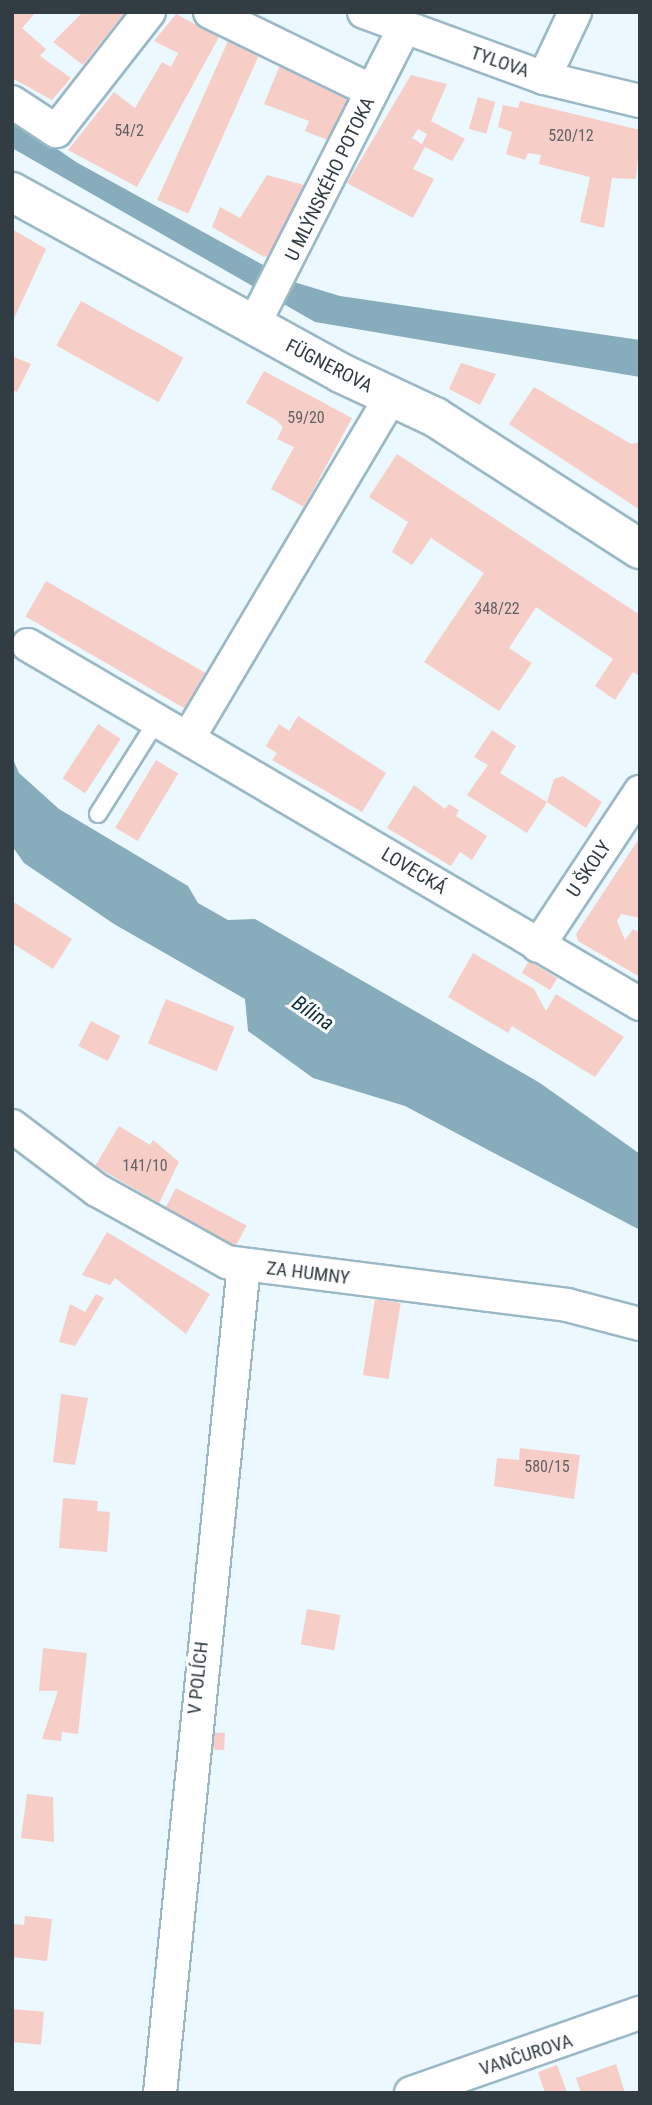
<!DOCTYPE html>
<html>
<head>
<meta charset="utf-8">
<style>
  body { margin:0 }
  #map { position:relative; width:652px; height:2105px; overflow:hidden; background:#ebf8fd; font-family:"Roboto Condensed",sans-serif }
  div>[style] { position:absolute }
  .water>* { inset:0; background:#87acbc }
  .building>* { inset:0; background:#f6cec7; transform-origin:0 0 }
  .roads { filter:drop-shadow(2px 0 #9ab8c5) drop-shadow(-2px 0 #9ab8c5) drop-shadow(0 2px #9ab8c5) drop-shadow(0 -2px #9ab8c5) }
  .lane>* { height:16px; margin:-8px; padding:0 8px; transform-origin:8px; border-radius:8px; background:#fff }
  .street>* { height:32px; margin:-16px; padding:0 16px; transform-origin:16px; border-radius:16px; background:#fff }
  .secondary>* { height:38px; margin:-19px; padding:0 19px; transform-origin:19px; border-radius:19px; background:#fff }
  span { translate:-50% -50%; white-space:nowrap; text-align:center; line-height:1.15; -webkit-text-stroke:6px #fff; paint-order:stroke }
  .number-label { font-size:16px; color:#626163 }
  .number-label span { -webkit-text-stroke-width:0 }
  .street-label { font-size:19px; color:#313d42 }
  .water-label { font-size:21px; color:#0d303d; font-style:italic }
  .frame { position:absolute; inset:0; border:14px solid #313d42; pointer-events:none }
</style>
</head>
<body>
<div id="map">
  <div class="water">
    <i style="clip-path:polygon(12px 118px,76px 162px,294px 282px,340px 296px,640px 340px,640px 377px,315px 322px,12px 148px)"></i>
    <i style="clip-path:polygon(12px 757px,19px 773px,59px 809px,188px 886px,198px 903px,228px 920px,255px 919px,540px 1083px,640px 1154px,640px 1230px,405px 1106px,313px 1078px,248px 1031px,245px 999px,114px 924px,24px 863px,12px 846px)"></i>
  </div>
  <div class="building">
    <i style="clip-path:polygon(12px 12px,36px 12px,22px 28px,46px 49px,40px 56px,71px 78px,52px 100px,12px 78px)"></i>
    <i style="clip-path:polygon(83px 12px,125px 12px,83px 65px,53px 42px)"></i>
    <i style="clip-path:polygon(176px 14px,219px 37px,137px 187px,68px 150px,114px 92px,135px 108px,162px 62px,171px 67px,178px 53px,154px 41px)"></i>
    <i style="left:228px;top:41px;width:34px;height:174px;rotate:24deg"></i>
    <i style="clip-path:polygon(280px 65px,349px 97px,330px 141px,305px 131px,309px 121px,264px 104px)"></i>
    <i style="clip-path:polygon(evenodd,411px 75px,447px 84px,431px 121px,465px 139px,452px 161px,425px 147px,413px 169px,434px 179px,413px 218px,347px 183px,411px 75px,418px 129px,427px 134px,422px 144px,412px 138px,418px 129px)"></i>
    <i style="left:478px;top:97px;width:18px;height:33px;rotate:16deg"></i>
    <i style="clip-path:polygon(520px 101px,640px 130px,636px 179px,612px 178px,604px 228px,580px 222px,590px 177px,539px 164px,541px 155px,528px 153px,525px 160px,506px 154px,512px 132px,498px 127px,503px 105px,518px 108px)"></i>
    <i style="clip-path:polygon(267px 175px,308px 186px,274px 254px,264px 257px,212px 227px,220px 207px,240px 218px)"></i>
    <i style="clip-path:polygon(12px 229px,46px 249px,12px 323px)"></i>
    <i style="left:81px;top:301px;width:117px;height:51px;rotate:29deg"></i>
    <i style="clip-path:polygon(12px 356px,31px 364px,17px 392px,12px 390px)"></i>
    <i style="clip-path:polygon(461px 363px,496px 374px,480px 405px,449px 389px)"></i>
    <i style="clip-path:polygon(264px 371px,352px 418px,304px 507px,271px 489px,294px 447px,277px 439px,283px 427px,276px 420px,246px 403px)"></i>
    <i style="clip-path:polygon(534px 387px,631px 444px,640px 442px,640px 510px,509px 424px)"></i>
    <i style="clip-path:polygon(397px 454px,640px 615px,640px 676px,633px 672px,615px 700px,595px 686px,613px 659px,536px 607px,509px 648px,532px 663px,499px 711px,424px 662px,484px 573px,431px 538px,412px 565px,392px 552px,408px 522px,369px 497px)"></i>
    <i style="left:46px;top:581px;width:191px;height:41px;rotate:30deg"></i>
    <i style="clip-path:polygon(298px 716px,386px 773px,362px 812px,272px 760px,277px 753px,266px 746px,279px 724px,289px 731px)"></i>
    <i style="left:98px;top:724px;width:27px;height:65px;rotate:33deg"></i>
    <i style="clip-path:polygon(492px 730px,516px 746px,500px 773px,547px 802px,554px 779px,563px 776px,602px 802px,586px 828px,547px 802px,527px 833px,467px 795px,488px 765px,474px 757px)"></i>
    <i style="left:156px;top:760px;width:26px;height:79px;rotate:31deg"></i>
    <i style="clip-path:polygon(414px 785px,445px 809px,449px 804px,459px 810px,456px 816px,487px 836px,472px 860px,460px 852px,451px 866px,387px 828px)"></i>
    <i style="clip-path:polygon(640px 837px,640px 918px,621px 914px,617px 921px,625px 940px,633px 929px,640px 933px,640px 977px,578px 941px,576px 934px)"></i>
    <i style="clip-path:polygon(12px 901px,72px 939px,53px 969px,12px 943px)"></i>
    <i style="clip-path:polygon(473px 953px,534px 989px,546px 1011px,556px 994px,624px 1037px,595px 1077px,512px 1026px,508px 1033px,448px 997px)"></i>
    <i style="left:529px;top:961px;width:33px;height:14px;rotate:31deg"></i>
    <i style="left:166px;top:999px;width:74px;height:48px;rotate:22deg"></i>
    <i style="left:91px;top:1021px;width:33px;height:28px;rotate:27deg"></i>
    <i style="clip-path:polygon(119px 1126px,150px 1145px,153px 1140px,179px 1162px,159px 1203px,95px 1166px)"></i>
    <i style="left:176px;top:1188px;width:80px;height:27px;rotate:28deg"></i>
    <i style="clip-path:polygon(107px 1232px,210px 1294px,186px 1334px,115px 1278px,110px 1285px,82px 1275px)"></i>
    <i style="clip-path:polygon(96px 1294px,104px 1298px,75px 1346px,59px 1342px,70px 1304px,85px 1312px)"></i>
    <i style="left:375px;top:1299px;width:26px;height:77px;rotate:9deg"></i>
    <i style="clip-path:polygon(61px 1394px,88px 1398px,75px 1465px,53px 1462px)"></i>
    <i style="clip-path:polygon(520px 1448px,580px 1455px,574px 1499px,494px 1486px,497px 1458px,519px 1460px)"></i>
    <i style="clip-path:polygon(63px 1498px,98px 1501px,97px 1511px,110px 1512px,107px 1552px,59px 1548px)"></i>
    <i style="left:307px;top:1609px;width:34px;height:36px;rotate:10deg"></i>
    <i style="clip-path:polygon(43px 1648px,87px 1653px,78px 1734px,62px 1732px,61px 1741px,42px 1739px,58px 1691px,39px 1691px)"></i>
    <i style="left:204px;top:1732px;width:21px;height:17px;rotate:3deg"></i>
    <i style="clip-path:polygon(27px 1794px,53px 1797px,54px 1842px,21px 1838px)"></i>
    <i style="clip-path:polygon(25px 1916px,52px 1919px,47px 1961px,12px 1957px,12px 1924px,24px 1925px)"></i>
    <i style="left:12px;top:2009px;width:32px;height:33px;rotate:5deg"></i>
    <i style="clip-path:polygon(616px 2064px,625px 2093px,581px 2093px,576px 2078px)"></i>
    <i style="clip-path:polygon(557px 2065px,567px 2092px,545px 2093px,538px 2072px)"></i>
  </div>
  <div class="roads">
    <div class="lane">
      <i style="left:98px;top:814px;width:112px;rotate:-57.7deg"></i>
    </div>
    <div class="street">
      <i style="left:210px;top:12px;width:180px;rotate:26deg"></i>
      <i style="left:364px;top:12px;width:192px;rotate:20.1deg"></i>
      <i style="left:544px;top:78px;width:99px;rotate:13.5deg"></i>
      <i style="left:544px;top:78px;width:73px;rotate:-64.8deg"></i>
      <i style="left:12px;top:102px;width:53px;rotate:33.4deg"></i>
      <i style="left:56px;top:131px;width:151px;rotate:-52deg"></i>
      <i style="left:253px;top:326px;width:333px;rotate:-63.1deg"></i>
      <i style="left:28px;top:645px;width:710px;rotate:30.4deg"></i>
      <i style="left:189px;top:737px;width:395px;rotate:-59.3deg"></i>
      <i style="left:538px;top:946px;width:185px;rotate:-56.5deg"></i>
      <i style="left:12px;top:1126px;width:106px;rotate:37deg"></i>
      <i style="left:97px;top:1190px;width:149px;rotate:29deg"></i>
      <i style="left:227px;top:1262px;width:343px;rotate:7.2deg"></i>
      <i style="left:567px;top:1305px;width:75px;rotate:14.6deg"></i>
      <i style="left:160px;top:2093px;width:832px;rotate:-84.21deg"></i>
      <i style="left:411px;top:2093px;width:243px;rotate:-19.3deg"></i>
    </div>
    <div class="secondary">
      <i style="left:12px;top:192px;width:376px;rotate:28.8deg"></i>
      <i style="left:341px;top:373px;width:104px;rotate:25.1deg"></i>
      <i style="left:435px;top:417px;width:244px;rotate:32.8deg"></i>
    </div>
  </div>
  <div class="number-label">
    <span style="left:129px;top:131px">54/2</span>
    <span style="left:571px;top:136px">520/12</span>
    <span style="left:306px;top:418px">59/20</span>
    <span style="left:497px;top:609px">348/22</span>
    <span style="left:145px;top:1166px">141/10</span>
    <span style="left:547px;top:1467px">580/15</span>
  </div>
  <div class="street-label">
    <span style="left:500px;top:62px;rotate:19deg">TYLOVA</span>
    <span style="left:330px;top:179px;rotate:-64deg">U MLÝNSKÉHO POTOKA</span>
    <span style="left:329px;top:366px;rotate:27deg">FÜGNEROVA</span>
    <span style="left:589px;top:869px;rotate:-56deg">U ŠKOLY</span>
    <span style="left:414px;top:871px;rotate:31deg">LOVECKÁ</span>
    <span style="left:308px;top:1273px;rotate:7deg">ZA HUMNY</span>
    <span style="left:198px;top:1678px;rotate:-84deg">V POLÍCH</span>
    <span style="left:526px;top:2055px;rotate:-18deg">VANČUROVA</span>
  </div>
  <div class="water-label">
    <span style="left:313px;top:1013px;rotate:34deg">Bílina</span>
  </div>
  <div class="frame"></div>
</div>
</body>
</html>
